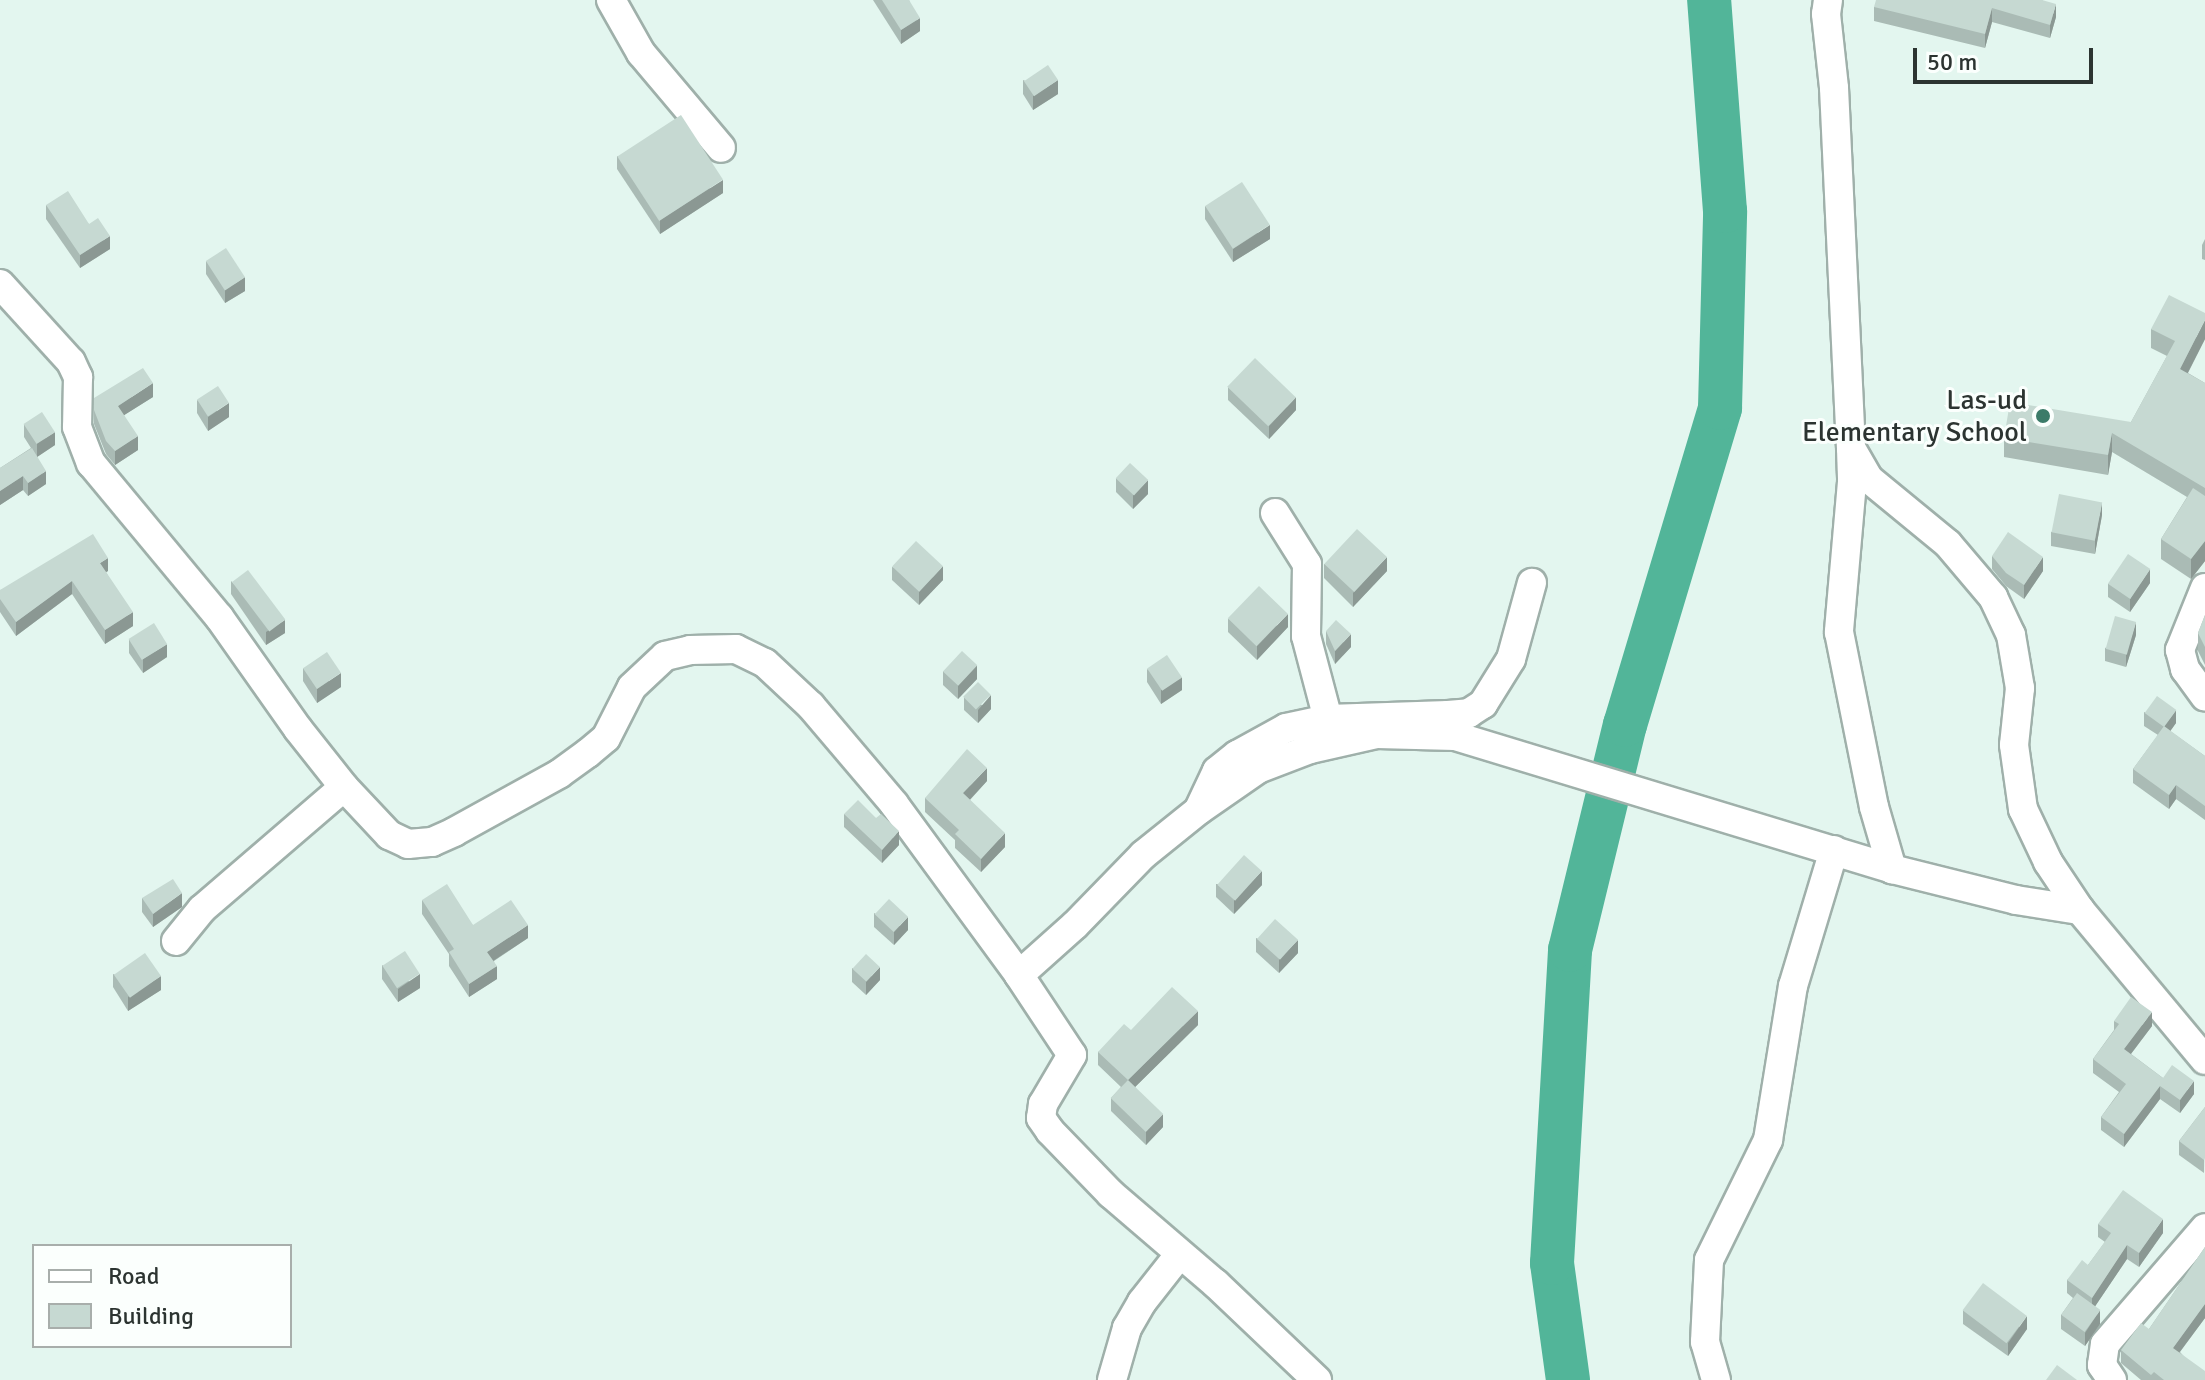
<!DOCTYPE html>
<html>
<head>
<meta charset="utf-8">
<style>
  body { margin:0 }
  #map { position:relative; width:2205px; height:1380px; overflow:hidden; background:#e3f6ef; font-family:Signika,sans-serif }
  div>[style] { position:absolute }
  .river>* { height:44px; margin:-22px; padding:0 22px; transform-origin:22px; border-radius:22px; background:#52b599 }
  .roads { filter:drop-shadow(2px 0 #9fb0aa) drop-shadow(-2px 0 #9fb0aa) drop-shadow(0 2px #9fb0aa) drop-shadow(0 -2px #9fb0aa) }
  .minor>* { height:28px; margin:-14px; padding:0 14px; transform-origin:14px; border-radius:14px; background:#fff }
  .wall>* { inset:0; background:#aabbb5 }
  .shaded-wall>* { inset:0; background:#8b9893 }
  .building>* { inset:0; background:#c6d9d2; transform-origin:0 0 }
  .dots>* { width:22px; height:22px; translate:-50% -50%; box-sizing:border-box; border:4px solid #fbfffd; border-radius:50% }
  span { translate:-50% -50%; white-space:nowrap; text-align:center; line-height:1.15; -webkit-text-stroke:6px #fbfffd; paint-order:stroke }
  .poi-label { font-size:28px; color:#2c3431 }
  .right { translate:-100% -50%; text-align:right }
  .legend { position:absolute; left:32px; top:1244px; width:260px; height:104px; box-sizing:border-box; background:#fbfffd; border:2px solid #a8aeab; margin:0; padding:10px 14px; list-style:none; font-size:24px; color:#2c3431 }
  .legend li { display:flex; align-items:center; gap:16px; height:40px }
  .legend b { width:40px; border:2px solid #a8aeab }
  .scale { position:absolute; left:1913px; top:48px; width:180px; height:36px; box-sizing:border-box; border:4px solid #2c3431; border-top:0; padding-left:10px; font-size:24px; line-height:28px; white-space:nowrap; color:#2c3431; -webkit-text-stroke:6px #fbfffd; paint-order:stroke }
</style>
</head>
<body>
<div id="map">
  <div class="river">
    <i style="left:1568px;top:1380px;width:118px;rotate:-97.8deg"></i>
    <i style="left:1552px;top:1263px;width:314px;rotate:-86.7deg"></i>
    <i style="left:1570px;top:950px;width:232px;rotate:-76.3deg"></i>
    <i style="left:1625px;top:725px;width:331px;rotate:-73.3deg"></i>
    <i style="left:1720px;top:408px;width:197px;rotate:-88.5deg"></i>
    <i style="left:1725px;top:211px;width:212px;rotate:-94.3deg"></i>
  </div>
  <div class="roads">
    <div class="minor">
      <i style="left:611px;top:0;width:61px;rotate:60.5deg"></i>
      <i style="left:641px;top:53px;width:124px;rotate:49.9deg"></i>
      <i style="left:1828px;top:0;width:14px;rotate:98deg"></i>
      <i style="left:1826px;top:14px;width:74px;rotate:83.8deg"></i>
      <i style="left:1834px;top:88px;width:360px;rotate:87.3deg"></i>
      <i style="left:1851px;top:448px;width:36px;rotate:60deg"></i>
      <i style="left:1869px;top:479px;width:102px;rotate:39.4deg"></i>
      <i style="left:1948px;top:544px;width:70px;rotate:49.7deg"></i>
      <i style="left:1993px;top:597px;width:42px;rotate:64.7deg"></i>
      <i style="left:2011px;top:635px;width:54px;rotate:80.4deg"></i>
      <i style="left:2020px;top:688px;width:57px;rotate:96deg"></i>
      <i style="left:2014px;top:745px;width:65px;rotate:82deg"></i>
      <i style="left:2023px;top:809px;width:59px;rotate:64.7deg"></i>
      <i style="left:2048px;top:862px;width:58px;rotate:56.3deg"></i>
      <i style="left:2080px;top:910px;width:195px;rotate:50.2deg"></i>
      <i style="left:0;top:284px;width:105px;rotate:47.7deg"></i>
      <i style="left:71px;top:362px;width:17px;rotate:65deg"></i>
      <i style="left:78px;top:377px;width:50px;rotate:91.1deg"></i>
      <i style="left:77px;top:427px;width:39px;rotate:69deg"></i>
      <i style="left:91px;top:463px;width:200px;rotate:50.3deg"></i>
      <i style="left:219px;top:617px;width:137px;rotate:54.8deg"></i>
      <i style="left:298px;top:729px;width:74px;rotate:51.6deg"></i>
      <i style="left:344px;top:787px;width:66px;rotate:46.8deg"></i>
      <i style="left:389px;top:835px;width:21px;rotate:25deg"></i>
      <i style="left:408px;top:844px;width:24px;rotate:-5deg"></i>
      <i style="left:432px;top:842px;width:24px;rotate:-24deg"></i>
      <i style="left:454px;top:832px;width:120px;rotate:-28.9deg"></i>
      <i style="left:559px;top:774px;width:36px;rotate:-36deg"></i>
      <i style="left:588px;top:753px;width:23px;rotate:-40deg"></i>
      <i style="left:606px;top:738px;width:57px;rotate:-63deg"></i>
      <i style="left:632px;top:687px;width:45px;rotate:-43.2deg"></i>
      <i style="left:665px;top:656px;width:26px;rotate:-13deg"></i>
      <i style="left:690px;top:650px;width:46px;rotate:-1.2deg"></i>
      <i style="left:736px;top:649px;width:32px;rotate:26deg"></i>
      <i style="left:765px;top:663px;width:63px;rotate:43.1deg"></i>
      <i style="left:811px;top:706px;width:128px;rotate:49.7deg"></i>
      <i style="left:894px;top:804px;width:212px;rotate:53.8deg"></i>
      <i style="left:1019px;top:975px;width:75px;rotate:-41.8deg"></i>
      <i style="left:1075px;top:925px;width:98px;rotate:-45.8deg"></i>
      <i style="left:1143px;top:855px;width:72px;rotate:-38.8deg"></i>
      <i style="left:1199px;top:810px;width:72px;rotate:-34.8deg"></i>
      <i style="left:1258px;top:769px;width:56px;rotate:-21deg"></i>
      <i style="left:1310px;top:749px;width:69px;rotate:-12.6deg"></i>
      <i style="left:1377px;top:734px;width:78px;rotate:1.5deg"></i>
      <i style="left:1455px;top:736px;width:457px;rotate:16.9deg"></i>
      <i style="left:1892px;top:869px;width:128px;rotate:14deg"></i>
      <i style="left:2016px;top:900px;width:65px;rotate:8.9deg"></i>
      <i style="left:1851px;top:449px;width:33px;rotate:88deg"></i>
      <i style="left:1852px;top:482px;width:151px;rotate:95deg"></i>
      <i style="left:1839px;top:632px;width:178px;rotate:78.7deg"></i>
      <i style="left:1874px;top:807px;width:65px;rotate:73.8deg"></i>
      <i style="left:1275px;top:513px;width:60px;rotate:57.9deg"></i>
      <i style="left:1307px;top:564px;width:72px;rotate:90.8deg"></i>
      <i style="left:1306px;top:636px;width:86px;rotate:75.2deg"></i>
      <i style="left:2205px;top:588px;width:67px;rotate:112deg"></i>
      <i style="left:2180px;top:650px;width:20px;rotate:75deg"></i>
      <i style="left:2185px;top:669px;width:34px;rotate:54deg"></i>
      <i style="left:1199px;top:809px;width:42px;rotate:-64.7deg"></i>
      <i style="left:1217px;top:771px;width:26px;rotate:-39deg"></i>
      <i style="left:1237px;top:755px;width:56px;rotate:-28.9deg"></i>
      <i style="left:1286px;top:728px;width:43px;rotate:-12.1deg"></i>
      <i style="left:1328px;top:719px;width:120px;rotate:-1.9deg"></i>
      <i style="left:1448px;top:715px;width:21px;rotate:-5deg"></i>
      <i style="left:1469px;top:713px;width:17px;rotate:-33deg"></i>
      <i style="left:1483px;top:704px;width:53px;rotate:-58.1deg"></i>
      <i style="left:1511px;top:659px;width:79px;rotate:-74.6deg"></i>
      <i style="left:176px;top:941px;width:41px;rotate:-50.9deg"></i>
      <i style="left:202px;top:909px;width:187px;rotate:-40.7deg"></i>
      <i style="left:1019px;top:975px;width:96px;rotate:56.5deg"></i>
      <i style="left:1072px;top:1055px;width:57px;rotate:120.6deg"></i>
      <i style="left:1043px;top:1104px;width:14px;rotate:98deg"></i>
      <i style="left:1041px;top:1118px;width:16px;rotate:55deg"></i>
      <i style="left:1050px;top:1131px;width:88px;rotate:45.9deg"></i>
      <i style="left:1111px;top:1194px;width:137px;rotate:40.6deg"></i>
      <i style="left:1215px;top:1283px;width:141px;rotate:43.6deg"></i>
      <i style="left:1112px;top:1380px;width:54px;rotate:-73.9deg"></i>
      <i style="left:1127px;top:1328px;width:30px;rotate:-60deg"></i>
      <i style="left:1142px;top:1302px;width:60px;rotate:-51.8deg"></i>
      <i style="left:1716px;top:1380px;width:40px;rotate:-106deg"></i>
      <i style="left:1705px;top:1342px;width:82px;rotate:-87.2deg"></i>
      <i style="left:1709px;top:1260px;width:134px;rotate:-63.8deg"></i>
      <i style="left:1768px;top:1140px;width:156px;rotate:-80.8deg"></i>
      <i style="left:1793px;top:986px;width:142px;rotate:-73.2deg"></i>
      <i style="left:2112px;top:1380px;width:18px;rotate:-124deg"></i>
      <i style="left:2102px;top:1365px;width:21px;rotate:-82deg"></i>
      <i style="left:2105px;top:1344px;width:153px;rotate:-49.2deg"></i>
    </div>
  </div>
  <div class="wall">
    <i style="clip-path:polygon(873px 0,909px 0,920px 31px,901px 44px)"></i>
    <i style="clip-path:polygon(2042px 0,2056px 17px,2050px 38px,1992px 22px,1985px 48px,1874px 21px,1874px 7px)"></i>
    <i style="clip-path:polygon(1023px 80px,1058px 94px,1033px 110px,1023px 94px)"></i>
    <i style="clip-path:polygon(617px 156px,723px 193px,660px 234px,617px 169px)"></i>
    <i style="clip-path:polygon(46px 205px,89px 224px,110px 249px,80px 268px,46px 219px)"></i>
    <i style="clip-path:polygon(1205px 206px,1270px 239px,1233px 262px,1205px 219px)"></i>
    <i style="clip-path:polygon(2205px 239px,2205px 260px,2202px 259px,2202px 245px)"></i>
    <i style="clip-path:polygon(206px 261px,245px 291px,225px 303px,206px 274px)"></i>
    <i style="clip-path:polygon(2151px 329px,2205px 339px,2188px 373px,2205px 383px,2205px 561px,2191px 579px,2161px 559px,2161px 539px,2187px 497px,2112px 452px,2108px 475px,2004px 457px,2004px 438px,2131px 422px,2167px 356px,2151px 348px)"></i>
    <i style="clip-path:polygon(1228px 387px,1296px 410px,1269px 439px,1228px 400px)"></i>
    <i style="clip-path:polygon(153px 397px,124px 415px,138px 450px,115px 465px,106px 454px,94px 424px,94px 398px)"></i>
    <i style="clip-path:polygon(197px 400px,229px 417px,208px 431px,197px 413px)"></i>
    <i style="clip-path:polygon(24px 424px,55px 445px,37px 457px,46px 484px,28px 496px,23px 490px,0 505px,0 468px,31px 448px,24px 437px)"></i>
    <i style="clip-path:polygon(1116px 478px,1148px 494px,1133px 509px,1116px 492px)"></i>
    <i style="clip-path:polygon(2102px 515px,2095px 554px,2051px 546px,2051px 532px)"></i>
    <i style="clip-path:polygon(1992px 556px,2043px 571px,2024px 599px,2006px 586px,1992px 569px)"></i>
    <i style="clip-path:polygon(1324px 564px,1387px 571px,1353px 607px,1324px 578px)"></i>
    <i style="clip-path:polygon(892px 567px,943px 580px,919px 605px,892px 580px)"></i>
    <i style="clip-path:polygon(108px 571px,106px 572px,133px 626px,105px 644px,72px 594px,16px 636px,0 612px,0 590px)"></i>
    <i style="clip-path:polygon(231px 581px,285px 633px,266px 645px,231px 594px)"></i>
    <i style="clip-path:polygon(2150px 583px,2130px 612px,2108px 597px,2108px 584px)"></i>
    <i style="clip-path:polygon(2205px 615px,2205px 665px,2198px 651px,2198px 633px)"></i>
    <i style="clip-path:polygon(1228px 619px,1288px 627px,1257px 660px,1228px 632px)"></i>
    <i style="clip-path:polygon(1326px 631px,1351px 647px,1335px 664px,1326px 644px)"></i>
    <i style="clip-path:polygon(2136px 635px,2126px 667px,2105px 661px,2105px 648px)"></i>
    <i style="clip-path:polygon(129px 639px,167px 657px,143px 673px,129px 653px)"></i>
    <i style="clip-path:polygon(303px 668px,341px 687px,317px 703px,303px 681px)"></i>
    <i style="clip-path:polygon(1147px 669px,1182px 690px,1161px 704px,1147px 682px)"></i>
    <i style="clip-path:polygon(943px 671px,977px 679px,958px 699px,943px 685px)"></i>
    <i style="clip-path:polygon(964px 697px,991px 709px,978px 723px,964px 710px)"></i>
    <i style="clip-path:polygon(2144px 712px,2176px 723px,2170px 731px,2205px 756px,2205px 820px,2176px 799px,2169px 809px,2133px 783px,2133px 769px,2158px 735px,2144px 726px)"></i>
    <i style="clip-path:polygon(987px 781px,970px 800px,1005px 847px,981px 872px,955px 848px,955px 840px,925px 812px,925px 798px)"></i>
    <i style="clip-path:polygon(844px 814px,876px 818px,899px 845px,882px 863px,844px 827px)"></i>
    <i style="clip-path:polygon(1216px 884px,1262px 885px,1234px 914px,1216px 897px)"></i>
    <i style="clip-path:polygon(142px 898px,182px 907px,153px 927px,142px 912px)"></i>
    <i style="clip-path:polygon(422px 900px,473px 925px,528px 938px,494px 961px,497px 979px,469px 997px,449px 966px,449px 954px,422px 914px)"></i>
    <i style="clip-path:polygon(874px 913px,908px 930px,894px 945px,874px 927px)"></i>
    <i style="clip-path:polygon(1256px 938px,1298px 953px,1279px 973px,1256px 952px)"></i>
    <i style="clip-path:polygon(382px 965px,420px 988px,398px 1002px,382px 979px)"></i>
    <i style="clip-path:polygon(852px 968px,880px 980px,866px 995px,852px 982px)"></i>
    <i style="clip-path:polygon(113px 974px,161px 990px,128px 1011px,113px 987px)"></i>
    <i style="clip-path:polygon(2114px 1021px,2152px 1026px,2131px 1054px,2163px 1078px,2194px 1094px,2180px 1113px,2160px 1099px,2124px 1147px,2101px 1130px,2101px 1117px,2119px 1092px,2093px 1073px,2093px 1059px,2114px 1030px)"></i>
    <i style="clip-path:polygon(1198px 1025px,1135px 1087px,1163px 1127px,1146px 1145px,1111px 1111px,1111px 1098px,1121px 1087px,1098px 1065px,1098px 1052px,1131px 1030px)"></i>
    <i style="clip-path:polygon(2205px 1107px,2204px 1173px,2179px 1155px,2179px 1141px)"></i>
    <i style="clip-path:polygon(2098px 1224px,2163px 1233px,2139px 1267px,2127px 1259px,2095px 1306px,2100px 1324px,2085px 1346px,2061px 1329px,2061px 1315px,2073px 1298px,2067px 1293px,2067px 1280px,2088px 1265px,2105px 1242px,2098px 1237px)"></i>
    <i style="clip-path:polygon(2205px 1247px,2205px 1318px,2180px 1352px,2205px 1380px,2141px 1380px,2121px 1363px,2121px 1350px,2149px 1329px)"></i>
    <i style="clip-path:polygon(1963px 1310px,2027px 1329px,2008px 1356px,1963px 1324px)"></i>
  </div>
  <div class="shaded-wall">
    <i style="clip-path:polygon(2056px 4px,2056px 17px,2050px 38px,2050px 25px)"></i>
    <i style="clip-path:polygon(1992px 8px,1992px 22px,1985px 48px,1985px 34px)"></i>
    <i style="clip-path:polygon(920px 18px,920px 31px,901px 44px,901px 30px)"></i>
    <i style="clip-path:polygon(1058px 80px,1058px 94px,1033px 110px,1033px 96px)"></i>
    <i style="clip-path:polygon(723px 180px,723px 193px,660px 234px,660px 220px)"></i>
    <i style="clip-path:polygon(1270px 225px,1270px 239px,1233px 262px,1233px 249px)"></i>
    <i style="clip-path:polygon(110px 236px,110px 249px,80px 268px,80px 255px)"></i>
    <i style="clip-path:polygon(245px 277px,245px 291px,225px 303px,225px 290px)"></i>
    <i style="clip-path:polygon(2205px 320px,2205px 339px,2180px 388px,2180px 369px)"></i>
    <i style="clip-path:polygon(153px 383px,153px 397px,118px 419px,118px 406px)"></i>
    <i style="clip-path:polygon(1296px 397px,1296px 410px,1269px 439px,1269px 426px)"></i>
    <i style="clip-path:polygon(229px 403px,229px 417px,208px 431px,208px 417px)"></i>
    <i style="clip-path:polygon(55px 432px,55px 445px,37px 457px,37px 443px)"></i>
    <i style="clip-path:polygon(2112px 433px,2112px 452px,2108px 475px,2108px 455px)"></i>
    <i style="clip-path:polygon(138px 436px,138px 450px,115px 465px,115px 451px)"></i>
    <i style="clip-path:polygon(46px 471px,46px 484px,28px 496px,28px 483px)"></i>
    <i style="clip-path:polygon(23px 476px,23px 490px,0 505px,0 491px)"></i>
    <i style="clip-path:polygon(1148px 480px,1148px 494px,1133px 509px,1133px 495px)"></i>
    <i style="clip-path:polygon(2102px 502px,2102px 515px,2095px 554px,2095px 540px)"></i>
    <i style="clip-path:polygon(2205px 541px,2205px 561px,2191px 579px,2191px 559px)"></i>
    <i style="clip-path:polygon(1387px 557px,1387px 571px,1353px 607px,1353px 593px)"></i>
    <i style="clip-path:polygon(2043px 557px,2043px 571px,2024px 599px,2024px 585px)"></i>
    <i style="clip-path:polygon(108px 558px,108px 571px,100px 576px,100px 563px)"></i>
    <i style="clip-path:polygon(943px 566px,943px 580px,919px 605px,919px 592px)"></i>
    <i style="clip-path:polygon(2150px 569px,2150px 583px,2130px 612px,2130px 599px)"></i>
    <i style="clip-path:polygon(72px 581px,72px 594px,16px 636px,16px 622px)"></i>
    <i style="clip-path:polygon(133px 612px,133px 626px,105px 644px,105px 630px)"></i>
    <i style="clip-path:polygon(1288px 614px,1288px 627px,1257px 660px,1257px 646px)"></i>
    <i style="clip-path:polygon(285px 620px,285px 633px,266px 645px,266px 632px)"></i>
    <i style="clip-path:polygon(2136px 622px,2136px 635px,2126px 667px,2126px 654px)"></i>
    <i style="clip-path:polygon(1351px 634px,1351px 647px,1335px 664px,1335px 651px)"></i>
    <i style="clip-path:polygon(167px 644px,167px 657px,143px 673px,143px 659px)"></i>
    <i style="clip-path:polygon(977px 665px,977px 679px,958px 699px,958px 685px)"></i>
    <i style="clip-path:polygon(341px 673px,341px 687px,317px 703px,317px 689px)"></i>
    <i style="clip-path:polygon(1182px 677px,1182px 690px,1161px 704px,1161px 690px)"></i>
    <i style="clip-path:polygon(991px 695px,991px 709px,978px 723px,978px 710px)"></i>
    <i style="clip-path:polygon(2176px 710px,2176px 723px,2164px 740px,2164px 726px)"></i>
    <i style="clip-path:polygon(987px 768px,987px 781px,963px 807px,963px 793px)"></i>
    <i style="clip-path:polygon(2176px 785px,2176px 799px,2169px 809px,2169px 795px)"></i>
    <i style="clip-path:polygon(899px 831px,899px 845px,882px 863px,882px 850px)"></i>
    <i style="clip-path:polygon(1005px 833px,1005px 847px,981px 872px,981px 859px)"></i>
    <i style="clip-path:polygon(1262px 871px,1262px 885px,1234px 914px,1234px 900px)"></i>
    <i style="clip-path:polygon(182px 893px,182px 907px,153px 927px,153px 914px)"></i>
    <i style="clip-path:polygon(908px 917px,908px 930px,894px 945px,894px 932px)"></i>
    <i style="clip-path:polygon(528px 925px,528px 938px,487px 965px,487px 952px)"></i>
    <i style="clip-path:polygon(1298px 940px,1298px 953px,1279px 973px,1279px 959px)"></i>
    <i style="clip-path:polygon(497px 966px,497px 979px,469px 997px,469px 984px)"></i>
    <i style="clip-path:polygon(880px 967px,880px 980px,866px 995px,866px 982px)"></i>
    <i style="clip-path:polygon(420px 974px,420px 988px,398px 1002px,398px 989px)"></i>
    <i style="clip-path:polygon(161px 976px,161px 990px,128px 1011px,128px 997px)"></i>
    <i style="clip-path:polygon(1198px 1011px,1198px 1025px,1128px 1094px,1128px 1080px)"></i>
    <i style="clip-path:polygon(2152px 1012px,2152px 1026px,2124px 1063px,2124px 1049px)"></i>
    <i style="clip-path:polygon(2194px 1081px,2194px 1094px,2180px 1113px,2180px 1100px)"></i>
    <i style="clip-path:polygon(2160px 1086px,2160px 1099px,2124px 1147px,2124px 1134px)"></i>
    <i style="clip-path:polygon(1163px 1114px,1163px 1127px,1146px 1145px,1146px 1131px)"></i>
    <i style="clip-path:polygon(2163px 1219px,2163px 1233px,2139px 1267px,2139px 1253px)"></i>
    <i style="clip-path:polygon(2127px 1245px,2127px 1259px,2092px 1311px,2092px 1298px)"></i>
    <i style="clip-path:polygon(2205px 1304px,2205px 1318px,2173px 1361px,2173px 1348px)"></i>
    <i style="clip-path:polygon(2100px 1310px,2100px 1324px,2085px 1346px,2085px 1333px)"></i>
    <i style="clip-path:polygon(2027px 1316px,2027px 1329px,2008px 1356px,2008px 1343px)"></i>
  </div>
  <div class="building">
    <i style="clip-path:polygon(882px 0,909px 0,920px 18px,901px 30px)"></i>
    <i style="clip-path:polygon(1876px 0,2042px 0,2056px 4px,2050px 25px,1992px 8px,1985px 34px,1874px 7px)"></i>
    <i style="left:1048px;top:65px;width:18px;height:29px;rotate:56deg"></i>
    <i style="left:681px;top:115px;width:77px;height:76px;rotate:57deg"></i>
    <i style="left:1242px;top:182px;width:51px;height:44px;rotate:57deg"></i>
    <i style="clip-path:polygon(68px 191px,89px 224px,98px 218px,110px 236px,80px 255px,46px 205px)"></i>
    <i style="left:226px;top:248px;width:35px;height:24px;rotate:57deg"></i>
    <i style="clip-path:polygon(2169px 295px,2205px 313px,2205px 320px,2180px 369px,2205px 383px,2205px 488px,2112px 433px,2108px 455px,2004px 438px,2010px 402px,2131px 422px,2175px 341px,2151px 329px)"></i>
    <i style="left:1255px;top:358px;width:57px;height:40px;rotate:44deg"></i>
    <i style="clip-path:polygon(143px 368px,153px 383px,118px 406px,138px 436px,115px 451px,106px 441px,94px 410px,94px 398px)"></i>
    <i style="left:218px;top:386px;width:20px;height:25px;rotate:57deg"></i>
    <i style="left:42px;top:412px;width:24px;height:22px;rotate:57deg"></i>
    <i style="clip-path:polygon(32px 448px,46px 471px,28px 483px,23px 476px,0 491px,0 468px)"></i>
    <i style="left:1130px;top:463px;width:25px;height:21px;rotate:43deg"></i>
    <i style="clip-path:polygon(2193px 488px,2205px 496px,2205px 541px,2191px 559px,2161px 539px)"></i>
    <i style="left:2059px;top:494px;width:44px;height:39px;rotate:11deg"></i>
    <i style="left:1357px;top:529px;width:41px;height:48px;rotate:43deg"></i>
    <i style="clip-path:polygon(2008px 532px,2043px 557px,2024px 585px,2006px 573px,1992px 556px)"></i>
    <i style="clip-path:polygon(93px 534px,108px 558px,100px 563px,133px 612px,105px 630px,72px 581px,16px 622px,0 599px,0 590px)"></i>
    <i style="left:916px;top:541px;width:37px;height:35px;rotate:43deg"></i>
    <i style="left:2128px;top:554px;width:27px;height:36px;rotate:34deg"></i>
    <i style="left:248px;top:570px;width:62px;height:20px;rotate:53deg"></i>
    <i style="left:1259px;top:586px;width:40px;height:45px;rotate:44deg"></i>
    <i style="clip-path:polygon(2205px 615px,2205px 647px,2198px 633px)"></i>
    <i style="left:2115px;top:616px;width:22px;height:34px;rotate:16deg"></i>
    <i style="clip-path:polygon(1336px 620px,1351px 634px,1335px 651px,1326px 631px)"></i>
    <i style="left:154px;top:623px;width:25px;height:30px;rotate:58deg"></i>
    <i style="left:962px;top:651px;width:21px;height:28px;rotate:43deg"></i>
    <i style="left:327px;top:652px;width:25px;height:29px;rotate:56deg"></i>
    <i style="left:1167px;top:655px;width:27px;height:24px;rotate:56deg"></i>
    <i style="left:978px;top:682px;width:18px;height:21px;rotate:45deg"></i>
    <i style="left:2157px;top:696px;width:24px;height:21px;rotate:36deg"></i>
    <i style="clip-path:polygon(2164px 726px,2205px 756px,2205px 806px,2176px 785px,2169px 795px,2133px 769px)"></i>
    <i style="clip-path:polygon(967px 749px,987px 768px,963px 793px,1005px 833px,981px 859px,955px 834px,959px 830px,925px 798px)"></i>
    <i style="clip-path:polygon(858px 800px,876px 818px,881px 814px,899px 831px,882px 850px,844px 814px)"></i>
    <i style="left:1244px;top:855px;width:24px;height:40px;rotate:42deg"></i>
    <i style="clip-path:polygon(173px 879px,182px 893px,153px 914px,142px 898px)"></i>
    <i style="clip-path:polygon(447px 884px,473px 925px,511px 900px,528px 925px,487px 952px,497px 966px,469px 984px,449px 952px,454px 949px,422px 900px)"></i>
    <i style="left:889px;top:899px;width:26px;height:21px;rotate:43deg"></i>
    <i style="left:1275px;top:919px;width:31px;height:27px;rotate:42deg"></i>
    <i style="left:405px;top:951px;width:27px;height:27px;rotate:57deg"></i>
    <i style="left:145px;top:953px;width:28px;height:38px;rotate:55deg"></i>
    <i style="left:866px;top:954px;width:19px;height:20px;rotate:43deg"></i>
    <i style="clip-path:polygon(1172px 987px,1198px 1011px,1128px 1080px,1098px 1052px,1124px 1024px,1131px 1030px)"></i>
    <i style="clip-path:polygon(2131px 997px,2152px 1012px,2124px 1049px,2163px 1078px,2172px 1065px,2194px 1081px,2180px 1100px,2160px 1086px,2124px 1134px,2101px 1117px,2126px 1084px,2093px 1059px,2119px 1024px,2114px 1021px)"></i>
    <i style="left:1128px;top:1080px;width:49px;height:25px;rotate:44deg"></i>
    <i style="clip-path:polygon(2205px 1107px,2205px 1158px,2204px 1160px,2179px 1141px)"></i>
    <i style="clip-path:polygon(2123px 1190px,2163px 1219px,2139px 1253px,2127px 1245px,2092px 1298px,2067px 1280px,2082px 1260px,2088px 1265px,2111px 1233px,2098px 1224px)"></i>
    <i style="clip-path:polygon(2205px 1247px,2205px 1304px,2173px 1348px,2205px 1371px,2205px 1380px,2164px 1380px,2154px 1372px,2151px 1375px,2121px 1350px,2141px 1323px,2149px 1329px)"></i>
    <i style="left:1983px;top:1283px;width:55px;height:34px;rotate:37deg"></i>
    <i style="left:2077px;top:1293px;width:29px;height:27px;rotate:36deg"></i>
    <i style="clip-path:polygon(2057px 1365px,2077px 1380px,2046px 1380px)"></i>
  </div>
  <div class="dots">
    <i style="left:2043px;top:416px;background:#3c7b69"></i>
  </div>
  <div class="poi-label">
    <span class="right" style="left:2027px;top:416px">Las-ud<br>Elementary School</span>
  </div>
  <ul class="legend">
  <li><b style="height:10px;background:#fff"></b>Road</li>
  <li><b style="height:22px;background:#c6d9d2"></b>Building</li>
  </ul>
  <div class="scale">50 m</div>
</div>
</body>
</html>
